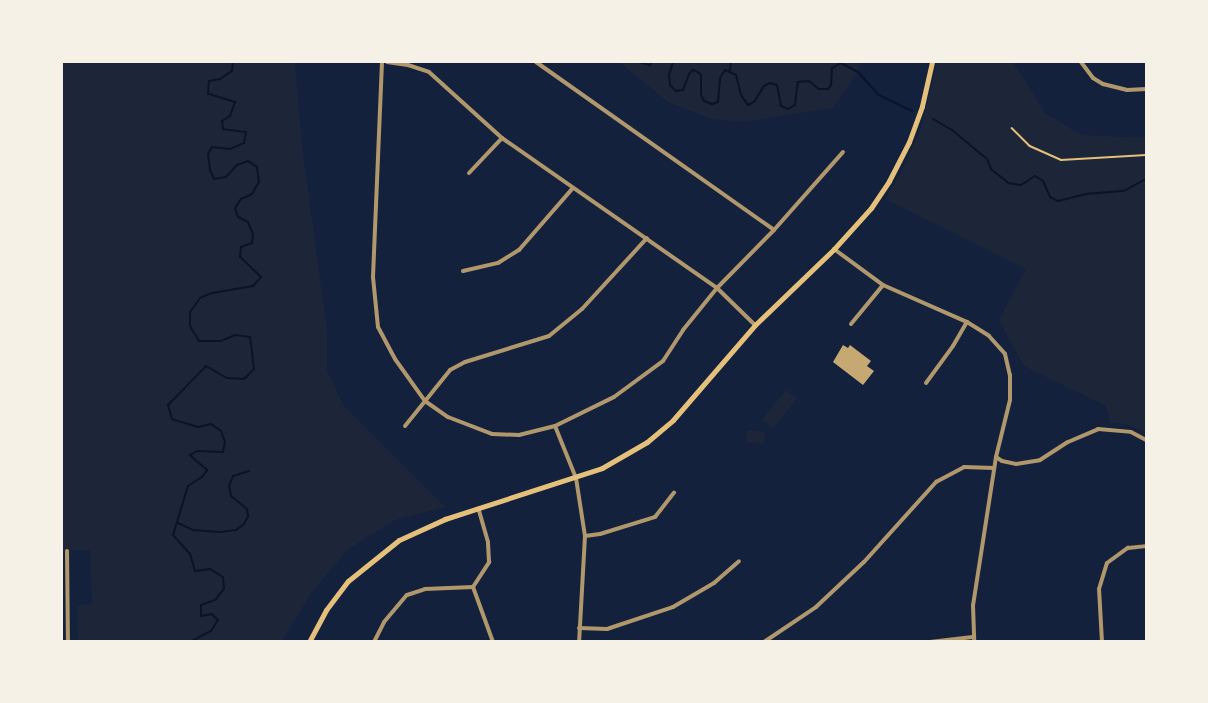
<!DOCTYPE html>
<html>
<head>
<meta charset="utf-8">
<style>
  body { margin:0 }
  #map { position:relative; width:1208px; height:703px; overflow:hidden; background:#14213d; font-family:Montserrat,sans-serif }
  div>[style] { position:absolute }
  .green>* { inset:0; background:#1d2539; transform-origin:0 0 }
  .stream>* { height:2px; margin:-1px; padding:0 1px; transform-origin:1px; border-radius:1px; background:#0b132b }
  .building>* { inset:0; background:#c6a872 }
  .path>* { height:1.5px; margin:-0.75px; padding:0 0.75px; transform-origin:0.75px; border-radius:0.75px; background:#e5c07b }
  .minor>* { height:4px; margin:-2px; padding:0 2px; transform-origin:2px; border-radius:2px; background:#b1986c }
  .secondary>* { height:5px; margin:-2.5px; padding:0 2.5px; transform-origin:2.5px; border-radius:2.5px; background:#e5c07b }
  span { translate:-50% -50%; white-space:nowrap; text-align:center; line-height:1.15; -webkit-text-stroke:4.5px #f6f1e7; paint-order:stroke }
  .frame { position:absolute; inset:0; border:63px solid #f6f1e7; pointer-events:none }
</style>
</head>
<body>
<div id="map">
  <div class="green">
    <i style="clip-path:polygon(62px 62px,295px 62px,302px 146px,327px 330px,327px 371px,344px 406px,445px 507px,395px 520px,347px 550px,312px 592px,282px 641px,78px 641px,77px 605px,92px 604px,90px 550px,62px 550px)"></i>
    <i style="clip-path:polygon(619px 62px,859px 62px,858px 72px,833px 108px,743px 122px,712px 119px,668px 102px)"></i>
    <i style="clip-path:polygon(937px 62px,1013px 62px,1045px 113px,1081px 135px,1146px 138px,1146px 432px,1126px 424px,1110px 423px,1106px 406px,1024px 366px,999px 320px,1026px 269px,885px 199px,902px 171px,921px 128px)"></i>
    <i style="left:786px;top:390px;width:14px;height:38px;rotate:39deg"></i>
    <i style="left:747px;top:430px;width:18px;height:12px;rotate:6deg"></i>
  </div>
  <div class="stream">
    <i style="left:639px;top:62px;width:11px;rotate:15deg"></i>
    <i style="left:650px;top:65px;width:4px;rotate:-56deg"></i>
    <i style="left:673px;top:62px;width:14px;rotate:107deg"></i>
    <i style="left:669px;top:75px;width:10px;rotate:84deg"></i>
    <i style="left:670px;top:85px;width:8px;rotate:45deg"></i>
    <i style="left:676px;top:91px;width:7px;rotate:-8deg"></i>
    <i style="left:683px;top:90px;width:17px;rotate:-69deg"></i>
    <i style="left:689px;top:74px;width:6px;rotate:-45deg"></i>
    <i style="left:693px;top:70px;width:5px;rotate:22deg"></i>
    <i style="left:698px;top:72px;width:4px;rotate:45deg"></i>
    <i style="left:701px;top:75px;width:20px;rotate:90deg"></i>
    <i style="left:701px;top:95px;width:7px;rotate:63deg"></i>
    <i style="left:704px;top:101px;width:9px;rotate:21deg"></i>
    <i style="left:712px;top:104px;width:6px;rotate:-18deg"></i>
    <i style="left:718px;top:102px;width:24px;rotate:-85deg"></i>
    <i style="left:720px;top:78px;width:9px;rotate:-58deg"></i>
    <i style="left:725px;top:70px;width:12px;rotate:24deg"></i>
    <i style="left:736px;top:75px;width:21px;rotate:76deg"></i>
    <i style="left:741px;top:95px;width:12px;rotate:55deg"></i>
    <i style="left:748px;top:105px;width:7px;rotate:-27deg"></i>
    <i style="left:754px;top:102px;width:19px;rotate:-58deg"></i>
    <i style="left:764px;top:86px;width:7px;rotate:-27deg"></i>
    <i style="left:770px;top:83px;width:7px;rotate:16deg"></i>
    <i style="left:777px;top:85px;width:21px;rotate:79deg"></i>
    <i style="left:781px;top:106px;width:8px;rotate:23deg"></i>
    <i style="left:788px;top:109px;width:8px;rotate:-30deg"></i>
    <i style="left:795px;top:105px;width:23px;rotate:-83deg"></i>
    <i style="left:798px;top:82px;width:11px;rotate:-5deg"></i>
    <i style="left:809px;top:81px;width:13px;rotate:39deg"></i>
    <i style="left:819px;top:89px;width:9px"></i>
    <i style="left:828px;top:89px;width:5px;rotate:-53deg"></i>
    <i style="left:831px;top:85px;width:17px;rotate:-87deg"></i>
    <i style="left:832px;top:68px;width:10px;rotate:-29deg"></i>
    <i style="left:841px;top:63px;width:19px;rotate:28deg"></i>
    <i style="left:858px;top:72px;width:31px;rotate:48deg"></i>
    <i style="left:879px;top:95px;width:37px;rotate:26deg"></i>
    <i style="left:730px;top:70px;width:8px;rotate:-83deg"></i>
    <i style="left:933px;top:119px;width:22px;rotate:30deg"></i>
    <i style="left:952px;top:130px;width:45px;rotate:39.6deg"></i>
    <i style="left:987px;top:159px;width:11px;rotate:68deg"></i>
    <i style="left:991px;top:169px;width:22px;rotate:39deg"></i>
    <i style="left:1008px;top:183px;width:13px;rotate:9deg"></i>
    <i style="left:1021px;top:185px;width:17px;rotate:-33deg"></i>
    <i style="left:1035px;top:176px;width:9px;rotate:32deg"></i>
    <i style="left:1043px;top:181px;width:17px;rotate:66deg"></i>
    <i style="left:1050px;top:197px;width:9px;rotate:27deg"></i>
    <i style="left:1058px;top:201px;width:29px;rotate:-14deg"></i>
    <i style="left:1086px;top:194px;width:38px;rotate:-5deg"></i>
    <i style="left:1124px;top:191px;width:25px;rotate:-29deg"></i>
    <i style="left:178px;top:523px;width:17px;rotate:25deg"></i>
    <i style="left:193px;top:530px;width:27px;rotate:4deg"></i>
    <i style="left:220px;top:532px;width:16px;rotate:-7deg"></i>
    <i style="left:236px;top:530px;width:10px;rotate:-37deg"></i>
    <i style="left:244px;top:524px;width:9px;rotate:-63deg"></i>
    <i style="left:248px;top:516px;width:7px;rotate:-98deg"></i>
    <i style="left:247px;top:509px;width:21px;rotate:-141deg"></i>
    <i style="left:231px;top:496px;width:10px;rotate:-101deg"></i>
    <i style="left:229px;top:486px;width:11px;rotate:-68deg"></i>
    <i style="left:233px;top:476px;width:17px;rotate:-17deg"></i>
    <i style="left:190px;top:642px;width:24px;rotate:-28deg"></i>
    <i style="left:211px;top:631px;width:13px;rotate:-58deg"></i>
    <i style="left:218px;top:620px;width:8px;rotate:-135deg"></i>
    <i style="left:212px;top:614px;width:11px;rotate:170deg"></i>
    <i style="left:201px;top:616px;width:11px;rotate:-90deg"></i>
    <i style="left:201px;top:605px;width:15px;rotate:-20deg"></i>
    <i style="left:215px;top:600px;width:14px;rotate:-51deg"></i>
    <i style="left:224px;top:589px;width:12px;rotate:-95deg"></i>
    <i style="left:223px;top:577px;width:15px;rotate:-148deg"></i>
    <i style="left:210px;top:569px;width:15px;rotate:172deg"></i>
    <i style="left:195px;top:571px;width:18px;rotate:-106deg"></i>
    <i style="left:190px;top:554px;width:25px;rotate:-132deg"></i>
    <i style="left:173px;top:535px;width:51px;rotate:-73deg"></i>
    <i style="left:188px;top:486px;width:17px;rotate:-33deg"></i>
    <i style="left:202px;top:477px;width:9px;rotate:-54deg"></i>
    <i style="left:207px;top:470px;width:23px;rotate:-139deg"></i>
    <i style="left:190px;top:455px;width:8px;rotate:-30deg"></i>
    <i style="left:197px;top:451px;width:26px;rotate:2deg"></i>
    <i style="left:223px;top:452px;width:10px;rotate:-79deg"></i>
    <i style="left:225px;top:442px;width:12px;rotate:-110deg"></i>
    <i style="left:221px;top:431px;width:12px;rotate:-145deg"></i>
    <i style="left:211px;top:424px;width:13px;rotate:167deg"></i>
    <i style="left:198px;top:427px;width:27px;rotate:-163deg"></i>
    <i style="left:172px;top:419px;width:15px;rotate:-106deg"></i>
    <i style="left:168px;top:405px;width:54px;rotate:-45.7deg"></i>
    <i style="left:206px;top:366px;width:24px;rotate:30deg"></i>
    <i style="left:227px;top:378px;width:17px;rotate:3deg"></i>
    <i style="left:244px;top:379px;width:14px;rotate:-45deg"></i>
    <i style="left:254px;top:369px;width:32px;rotate:-97deg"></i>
    <i style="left:250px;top:337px;width:15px;rotate:-172deg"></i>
    <i style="left:235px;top:335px;width:15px;rotate:157deg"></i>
    <i style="left:221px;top:341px;width:22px;rotate:180deg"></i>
    <i style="left:199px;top:341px;width:17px;rotate:-121deg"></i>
    <i style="left:190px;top:326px;width:14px;rotate:-90deg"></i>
    <i style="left:190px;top:312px;width:17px;rotate:-54deg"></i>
    <i style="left:200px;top:298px;width:13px;rotate:-23deg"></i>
    <i style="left:212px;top:293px;width:42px;rotate:-9.7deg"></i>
    <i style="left:253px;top:286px;width:12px;rotate:-48deg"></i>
    <i style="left:261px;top:277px;width:29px;rotate:-136deg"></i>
    <i style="left:240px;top:257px;width:10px;rotate:-84deg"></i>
    <i style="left:241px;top:247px;width:12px;rotate:-20deg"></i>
    <i style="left:252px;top:243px;width:9px;rotate:-84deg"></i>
    <i style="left:253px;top:234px;width:13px;rotate:-113deg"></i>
    <i style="left:248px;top:222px;width:11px;rotate:-153deg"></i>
    <i style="left:238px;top:217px;width:9px;rotate:-108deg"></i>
    <i style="left:235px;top:208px;width:11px;rotate:-56deg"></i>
    <i style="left:241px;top:199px;width:12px;rotate:-24deg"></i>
    <i style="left:252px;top:194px;width:14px;rotate:-60deg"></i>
    <i style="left:259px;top:182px;width:15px;rotate:-98deg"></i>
    <i style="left:257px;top:167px;width:11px;rotate:-146deg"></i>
    <i style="left:248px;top:161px;width:12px;rotate:160deg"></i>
    <i style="left:237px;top:165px;width:16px;rotate:133deg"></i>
    <i style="left:226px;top:177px;width:12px;rotate:171deg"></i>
    <i style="left:214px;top:179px;width:10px;rotate:-114deg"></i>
    <i style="left:210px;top:170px;width:16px;rotate:-97deg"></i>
    <i style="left:208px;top:154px;width:8px;rotate:-60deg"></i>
    <i style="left:212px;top:147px;width:18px;rotate:6deg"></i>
    <i style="left:230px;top:149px;width:15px;rotate:-23deg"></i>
    <i style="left:244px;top:143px;width:11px;rotate:-80deg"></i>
    <i style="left:246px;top:132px;width:23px;rotate:-173deg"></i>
    <i style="left:223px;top:129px;width:8px;rotate:-97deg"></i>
    <i style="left:222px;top:121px;width:9px;rotate:-32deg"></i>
    <i style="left:230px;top:116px;width:15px;rotate:-70deg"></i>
    <i style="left:235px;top:102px;width:28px;rotate:-163deg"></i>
    <i style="left:208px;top:94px;width:13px;rotate:-86deg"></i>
    <i style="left:209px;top:81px;width:11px;rotate:-10deg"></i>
    <i style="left:220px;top:79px;width:14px;rotate:-34deg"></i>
    <i style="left:232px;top:71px;width:9px;rotate:-84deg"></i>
  </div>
  <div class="building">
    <i style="clip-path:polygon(843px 345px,848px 348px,850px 345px,871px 361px,867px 366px,874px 371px,863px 385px,833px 362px)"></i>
  </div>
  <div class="path">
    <i style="left:1012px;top:128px;width:25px;rotate:45deg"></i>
    <i style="left:1030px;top:146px;width:34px;rotate:24deg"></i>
    <i style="left:1061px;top:160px;width:85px;rotate:-3.4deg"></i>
  </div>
  <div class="minor">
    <i style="left:382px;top:62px;width:215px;rotate:92.4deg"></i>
    <i style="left:373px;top:277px;width:50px;rotate:84.3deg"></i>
    <i style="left:378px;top:327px;width:36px;rotate:62deg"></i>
    <i style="left:395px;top:359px;width:52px;rotate:54.5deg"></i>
    <i style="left:425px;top:401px;width:28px;rotate:35deg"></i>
    <i style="left:448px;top:417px;width:47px;rotate:21.1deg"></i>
    <i style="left:492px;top:434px;width:27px;rotate:2deg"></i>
    <i style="left:519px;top:435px;width:37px;rotate:-14deg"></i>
    <i style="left:555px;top:426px;width:66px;rotate:-26.2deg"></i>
    <i style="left:614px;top:397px;width:61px;rotate:-36.3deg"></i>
    <i style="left:663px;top:361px;width:37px;rotate:-57deg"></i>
    <i style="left:683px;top:330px;width:54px;rotate:-51deg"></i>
    <i style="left:717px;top:288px;width:81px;rotate:-45.5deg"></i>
    <i style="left:774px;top:230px;width:104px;rotate:-48.5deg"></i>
    <i style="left:387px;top:62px;width:21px;rotate:8deg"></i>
    <i style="left:408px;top:65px;width:22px;rotate:18deg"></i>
    <i style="left:429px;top:72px;width:98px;rotate:42.1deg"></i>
    <i style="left:502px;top:138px;width:262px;rotate:34.9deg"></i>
    <i style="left:717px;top:288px;width:53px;rotate:44.2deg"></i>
    <i style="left:536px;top:62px;width:291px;rotate:35.2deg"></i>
    <i style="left:1081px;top:62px;width:20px;rotate:53deg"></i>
    <i style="left:1093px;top:78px;width:12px;rotate:31deg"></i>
    <i style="left:1103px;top:84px;width:25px;rotate:14deg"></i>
    <i style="left:1127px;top:90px;width:19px;rotate:-3deg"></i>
    <i style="left:469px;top:173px;width:48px;rotate:-46.7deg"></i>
    <i style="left:834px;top:249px;width:61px;rotate:36.3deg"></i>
    <i style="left:883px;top:285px;width:92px;rotate:23.8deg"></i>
    <i style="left:967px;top:322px;width:26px;rotate:32deg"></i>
    <i style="left:989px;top:336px;width:24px;rotate:48deg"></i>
    <i style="left:1005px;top:354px;width:22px;rotate:77deg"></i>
    <i style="left:1010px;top:375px;width:25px;rotate:90deg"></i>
    <i style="left:1010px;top:400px;width:59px;rotate:103.8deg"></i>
    <i style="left:996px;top:457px;width:150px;rotate:98.8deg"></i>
    <i style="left:973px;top:605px;width:37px;rotate:88deg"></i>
    <i style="left:463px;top:271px;width:36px;rotate:-13deg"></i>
    <i style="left:498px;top:263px;width:25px;rotate:-32deg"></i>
    <i style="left:519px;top:250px;width:81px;rotate:-49deg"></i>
    <i style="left:851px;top:324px;width:50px;rotate:-50.6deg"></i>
    <i style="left:926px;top:383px;width:46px;rotate:-53.9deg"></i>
    <i style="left:953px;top:346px;width:28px;rotate:-60deg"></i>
    <i style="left:405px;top:426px;width:72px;rotate:-51.2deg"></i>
    <i style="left:450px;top:370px;width:17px;rotate:-28deg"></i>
    <i style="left:465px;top:362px;width:88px;rotate:-17.2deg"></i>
    <i style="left:549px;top:336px;width:43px;rotate:-39.3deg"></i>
    <i style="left:582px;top:309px;width:96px;rotate:-47.5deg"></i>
    <i style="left:555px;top:426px;width:56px;rotate:68deg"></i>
    <i style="left:576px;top:478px;width:59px;rotate:81.2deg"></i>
    <i style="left:585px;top:536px;width:106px;rotate:93.2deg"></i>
    <i style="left:996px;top:457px;width:7px;rotate:34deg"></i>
    <i style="left:1002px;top:461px;width:14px;rotate:12deg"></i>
    <i style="left:1016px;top:464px;width:24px;rotate:-9deg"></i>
    <i style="left:1040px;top:460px;width:33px;rotate:-33deg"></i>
    <i style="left:1068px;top:442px;width:33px;rotate:-23deg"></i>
    <i style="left:1098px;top:429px;width:33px;rotate:5deg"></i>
    <i style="left:1131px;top:432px;width:17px;rotate:28deg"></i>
    <i style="left:585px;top:536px;width:15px;rotate:-8deg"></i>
    <i style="left:600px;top:534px;width:58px;rotate:-17.2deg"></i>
    <i style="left:655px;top:517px;width:31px;rotate:-52deg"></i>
    <i style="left:67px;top:551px;width:91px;rotate:89.4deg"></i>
    <i style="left:473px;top:587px;width:30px;rotate:-57deg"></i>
    <i style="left:489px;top:562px;width:20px;rotate:-93deg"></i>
    <i style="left:488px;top:542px;width:35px;rotate:-106deg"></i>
    <i style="left:473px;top:587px;width:59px;rotate:70deg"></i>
    <i style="left:579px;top:628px;width:28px;rotate:2deg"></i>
    <i style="left:607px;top:629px;width:70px;rotate:-18.4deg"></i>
    <i style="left:673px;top:607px;width:48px;rotate:-30.3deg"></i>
    <i style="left:714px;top:583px;width:33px;rotate:-41deg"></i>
    <i style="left:374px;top:642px;width:22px;rotate:-63deg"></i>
    <i style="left:384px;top:622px;width:35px;rotate:-50deg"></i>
    <i style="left:407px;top:595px;width:19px;rotate:-18deg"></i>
    <i style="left:425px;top:589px;width:48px;rotate:-2.4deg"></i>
    <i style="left:764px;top:642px;width:63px;rotate:-33.9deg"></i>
    <i style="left:816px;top:607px;width:66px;rotate:-43.2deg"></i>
    <i style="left:864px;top:562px;width:108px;rotate:-48deg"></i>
    <i style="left:936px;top:482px;width:32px;rotate:-28deg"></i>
    <i style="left:964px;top:467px;width:30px;rotate:2deg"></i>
    <i style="left:930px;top:642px;width:43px;rotate:-6.6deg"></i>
    <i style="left:1102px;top:642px;width:53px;rotate:-93.2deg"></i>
    <i style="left:1099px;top:589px;width:27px;rotate:-73deg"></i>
    <i style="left:1107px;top:563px;width:26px;rotate:-36deg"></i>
    <i style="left:1128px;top:548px;width:18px;rotate:-6deg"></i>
  </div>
  <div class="secondary">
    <i style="left:309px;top:642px;width:36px;rotate:-62deg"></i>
    <i style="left:326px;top:610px;width:36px;rotate:-53deg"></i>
    <i style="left:348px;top:581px;width:65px;rotate:-38.8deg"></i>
    <i style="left:399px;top:540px;width:51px;rotate:-24.5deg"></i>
    <i style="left:445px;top:519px;width:165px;rotate:-18deg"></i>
    <i style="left:602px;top:468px;width:52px;rotate:-30deg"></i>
    <i style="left:647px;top:442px;width:34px;rotate:-40deg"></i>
    <i style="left:673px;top:420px;width:125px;rotate:-49.2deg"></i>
    <i style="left:755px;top:325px;width:110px;rotate:-43.9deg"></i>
    <i style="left:834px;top:249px;width:55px;rotate:-47.9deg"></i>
    <i style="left:871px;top:208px;width:32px;rotate:-56deg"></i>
    <i style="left:889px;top:181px;width:44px;rotate:-62.9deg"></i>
    <i style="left:909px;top:142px;width:38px;rotate:-70deg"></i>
    <i style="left:922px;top:106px;width:45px;rotate:-77.2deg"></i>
  </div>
  <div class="frame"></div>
</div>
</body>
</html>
